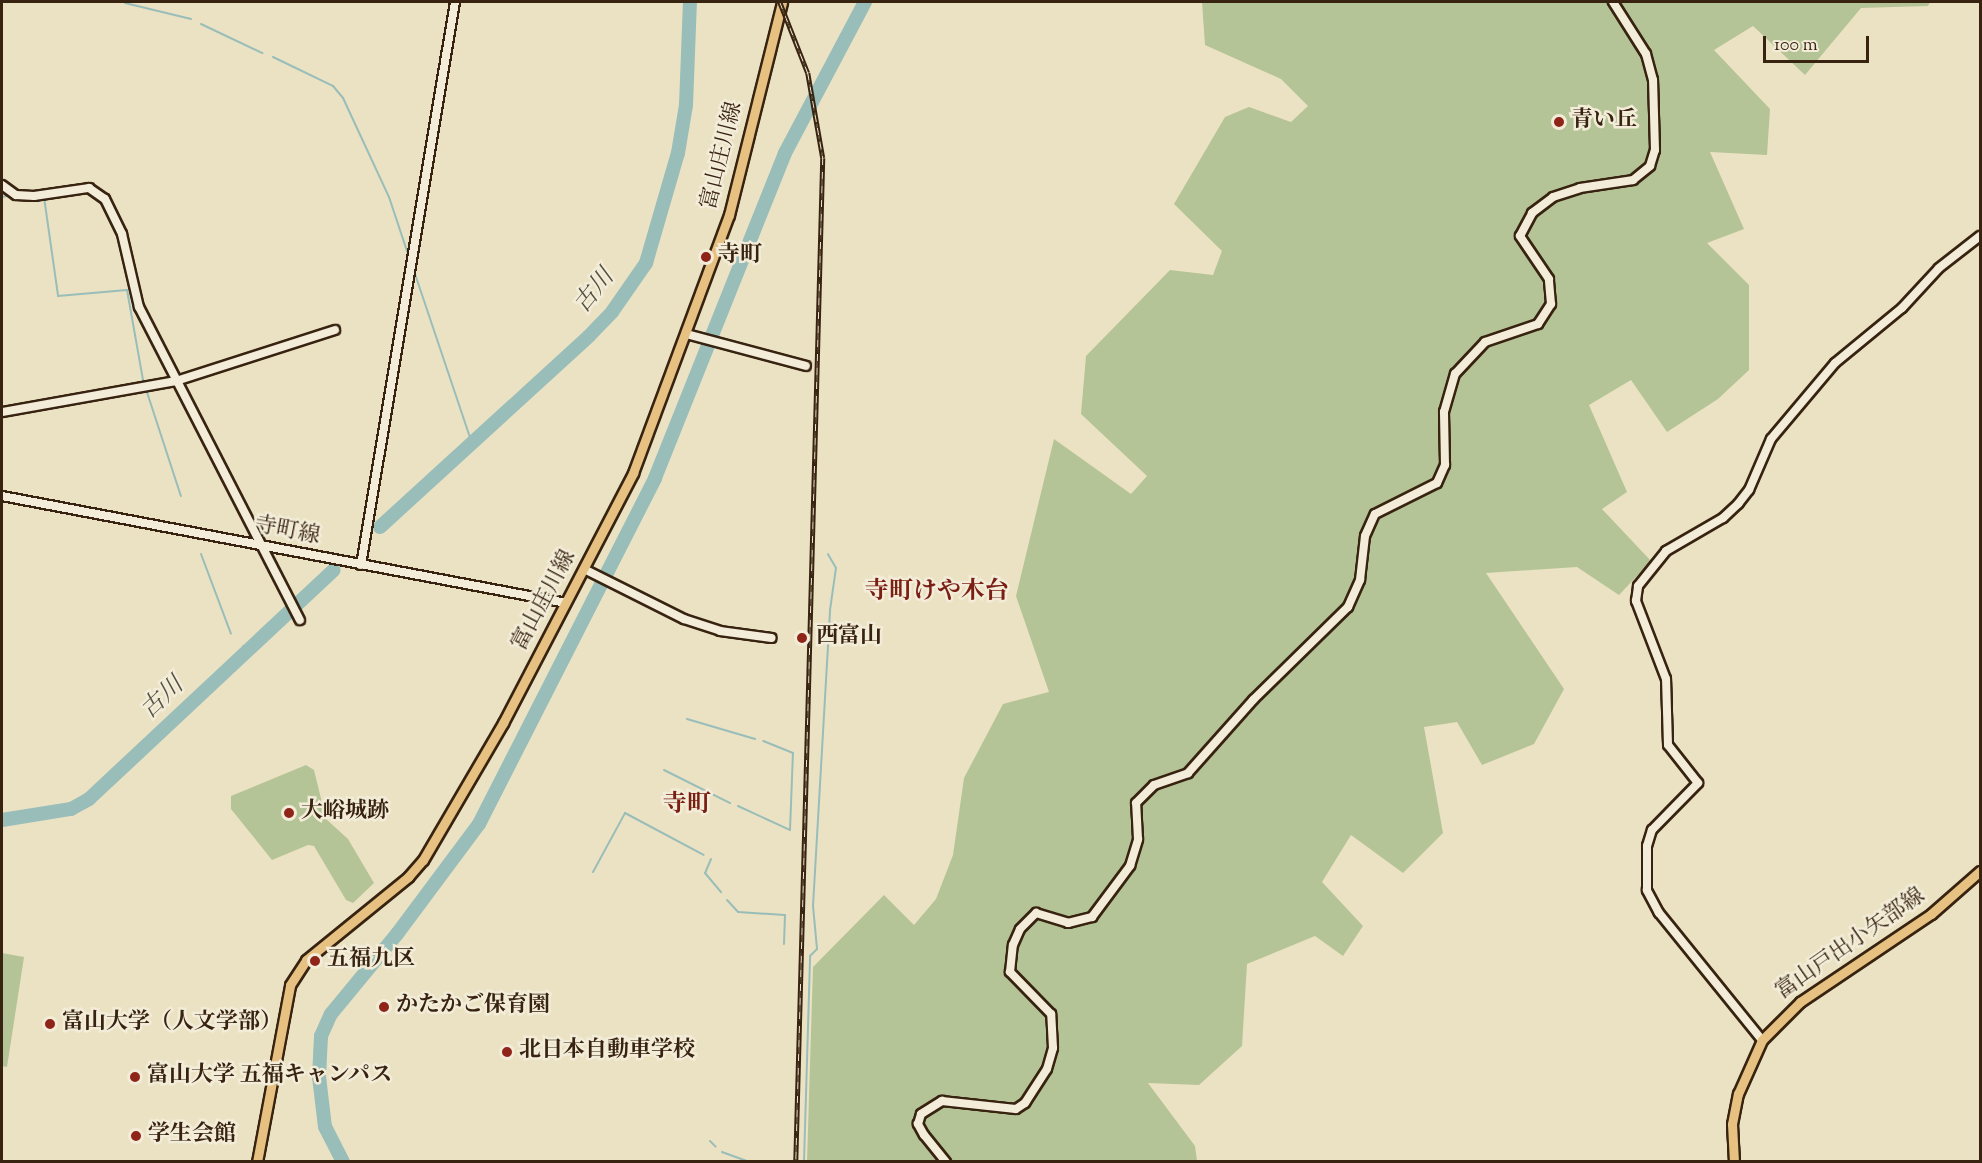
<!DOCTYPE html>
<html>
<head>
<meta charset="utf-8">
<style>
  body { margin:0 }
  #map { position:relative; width:1982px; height:1163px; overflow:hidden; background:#ebe2c3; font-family:"Sorts Mill Goudy","Noto Serif JP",serif }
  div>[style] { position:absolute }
  .green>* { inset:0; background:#b5c496 }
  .stream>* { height:2px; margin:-1px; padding:0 1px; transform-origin:1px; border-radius:1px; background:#99bdb9 }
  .river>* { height:14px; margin:-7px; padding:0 7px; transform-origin:7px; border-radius:7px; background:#99bdb9 }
  .roads { filter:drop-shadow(2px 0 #372310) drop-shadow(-2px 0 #372310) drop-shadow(0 2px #372310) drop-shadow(0 -2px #372310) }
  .secondary>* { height:8px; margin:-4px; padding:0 4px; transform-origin:4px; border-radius:4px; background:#f2ecd8 }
  .primary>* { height:9px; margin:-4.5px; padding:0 4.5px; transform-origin:4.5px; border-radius:4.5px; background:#e6c182 }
  .rail>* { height:4.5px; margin-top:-2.25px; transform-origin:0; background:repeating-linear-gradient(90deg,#f2ecd8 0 7px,#372310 0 14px); box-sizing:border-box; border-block:2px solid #372310 }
  .dots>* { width:16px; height:16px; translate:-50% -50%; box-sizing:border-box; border:3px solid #f2ecd8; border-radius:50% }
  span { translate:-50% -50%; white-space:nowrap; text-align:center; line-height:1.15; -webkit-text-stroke:5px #f2ecd8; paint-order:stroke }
  .poi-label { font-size:22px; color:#372310; font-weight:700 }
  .left { translate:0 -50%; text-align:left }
  .street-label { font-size:22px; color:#372310 }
  .water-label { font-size:24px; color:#545143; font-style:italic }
  .neighbourhood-label { font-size:24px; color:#7a1f14; font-weight:700 }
  .frame { position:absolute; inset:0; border:3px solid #372310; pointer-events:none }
  .scale { position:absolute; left:1763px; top:36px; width:106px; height:27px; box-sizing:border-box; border:3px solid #372310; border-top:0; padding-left:8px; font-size:18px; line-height:21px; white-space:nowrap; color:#372310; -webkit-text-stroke:4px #f2ecd8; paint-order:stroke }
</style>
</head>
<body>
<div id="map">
  <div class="green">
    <i style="clip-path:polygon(1202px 2px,1930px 2px,1928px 6px,1861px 8px,1805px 75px,1753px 26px,1714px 50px,1770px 109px,1767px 155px,1710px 152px,1744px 229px,1707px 243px,1749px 285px,1749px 370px,1718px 399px,1667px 432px,1631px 380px,1589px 405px,1627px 492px,1602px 509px,1651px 561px,1619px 595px,1577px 567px,1486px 573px,1564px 689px,1534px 744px,1482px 765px,1457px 722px,1424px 727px,1443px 833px,1403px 873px,1351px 835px,1322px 882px,1363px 926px,1343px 956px,1315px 936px,1247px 964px,1242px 1046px,1199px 1085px,1148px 1083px,1195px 1146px,1197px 1161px,807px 1162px,813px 967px,884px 895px,914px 925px,936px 899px,953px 855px,964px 778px,1003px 704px,1049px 692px,1016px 596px,1054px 439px,1131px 494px,1147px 476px,1081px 414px,1086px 356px,1170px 270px,1213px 275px,1222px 251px,1174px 204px,1225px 117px,1249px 107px,1291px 122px,1308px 106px,1281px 79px,1205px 45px)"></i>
    <i style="clip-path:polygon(306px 765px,314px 770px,326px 819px,348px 839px,374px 883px,353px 903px,346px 900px,314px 846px,308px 845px,272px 860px,231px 809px,231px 796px)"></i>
    <i style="clip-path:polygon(2px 953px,24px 957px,7px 1067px,2px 1066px)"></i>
  </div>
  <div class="stream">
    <i style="left:125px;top:3px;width:68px;rotate:13.6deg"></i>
    <i style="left:201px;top:24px;width:68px;rotate:25.4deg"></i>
    <i style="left:273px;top:57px;width:67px;rotate:25.8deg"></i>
    <i style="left:333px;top:86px;width:16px;rotate:50deg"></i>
    <i style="left:343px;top:98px;width:109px;rotate:65.1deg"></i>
    <i style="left:389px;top:197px;width:63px;rotate:71.6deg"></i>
    <i style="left:31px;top:192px;width:12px;rotate:-9deg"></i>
    <i style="left:43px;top:190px;width:107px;rotate:81.9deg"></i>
    <i style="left:58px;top:296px;width:69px;rotate:-5deg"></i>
    <i style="left:127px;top:290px;width:91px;rotate:79.9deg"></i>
    <i style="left:143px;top:380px;width:122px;rotate:71.9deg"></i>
    <i style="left:2px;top:197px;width:9px;rotate:-13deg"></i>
    <i style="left:414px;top:271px;width:182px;rotate:71.4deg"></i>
    <i style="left:201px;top:554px;width:85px;rotate:69.4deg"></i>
    <i style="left:243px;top:646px;width:9px;rotate:49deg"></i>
    <i style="left:687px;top:719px;width:71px;rotate:16.4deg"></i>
    <i style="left:664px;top:770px;width:74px;rotate:26.6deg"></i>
    <i style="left:738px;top:806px;width:57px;rotate:24.8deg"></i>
    <i style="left:790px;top:830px;width:77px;rotate:-87.8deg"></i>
    <i style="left:793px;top:753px;width:32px;rotate:-158deg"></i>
    <i style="left:711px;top:859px;width:15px;rotate:113deg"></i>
    <i style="left:705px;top:873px;width:25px;rotate:50deg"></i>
    <i style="left:593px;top:872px;width:67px;rotate:-61.5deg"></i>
    <i style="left:625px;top:813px;width:89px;rotate:28deg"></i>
    <i style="left:727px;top:900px;width:16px;rotate:47deg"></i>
    <i style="left:738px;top:912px;width:47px;rotate:3.7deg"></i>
    <i style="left:785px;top:915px;width:29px;rotate:92deg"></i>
    <i style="left:710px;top:1141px;width:8px;rotate:45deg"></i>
    <i style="left:722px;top:1152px;width:30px;rotate:20deg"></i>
    <i style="left:804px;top:1162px;width:206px;rotate:-88.3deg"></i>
    <i style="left:810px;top:956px;width:10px;rotate:-45deg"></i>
    <i style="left:817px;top:949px;width:43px;rotate:-95.3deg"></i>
    <i style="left:813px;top:906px;width:296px;rotate:-86.7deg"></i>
    <i style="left:830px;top:610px;width:42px;rotate:-81.9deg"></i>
    <i style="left:836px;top:568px;width:16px;rotate:-120deg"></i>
  </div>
  <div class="river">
    <i style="left:380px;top:527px;width:283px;rotate:-42.4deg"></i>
    <i style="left:589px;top:336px;width:33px;rotate:-46deg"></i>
    <i style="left:612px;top:312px;width:60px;rotate:-55.2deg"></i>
    <i style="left:646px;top:263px;width:115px;rotate:-73.8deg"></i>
    <i style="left:678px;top:153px;width:49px;rotate:-80.5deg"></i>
    <i style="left:686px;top:105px;width:103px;rotate:-87.8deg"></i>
    <i style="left:2px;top:820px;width:70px;rotate:-9.1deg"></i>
    <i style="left:71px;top:809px;width:21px;rotate:-29deg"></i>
    <i style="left:89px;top:799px;width:335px;rotate:-43.1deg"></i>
    <i style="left:343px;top:1162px;width:39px;rotate:-117deg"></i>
    <i style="left:325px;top:1127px;width:50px;rotate:-96.8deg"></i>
    <i style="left:319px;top:1077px;width:41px;rotate:-87.2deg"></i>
    <i style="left:321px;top:1036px;width:24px;rotate:-66deg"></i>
    <i style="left:331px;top:1014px;width:104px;rotate:-50.5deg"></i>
    <i style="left:397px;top:934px;width:137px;rotate:-53.3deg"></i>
    <i style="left:479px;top:824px;width:388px;rotate:-63deg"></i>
    <i style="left:655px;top:478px;width:350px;rotate:-68.2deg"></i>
    <i style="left:785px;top:153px;width:171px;rotate:-62.1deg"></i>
  </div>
  <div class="roads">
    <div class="secondary">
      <i style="left:2px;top:185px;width:17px;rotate:36deg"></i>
      <i style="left:16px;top:195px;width:18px;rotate:3deg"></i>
      <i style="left:34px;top:196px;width:56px;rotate:-8.3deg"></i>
      <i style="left:89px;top:188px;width:19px;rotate:35deg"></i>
      <i style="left:105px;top:199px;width:39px;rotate:64deg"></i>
      <i style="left:122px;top:234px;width:75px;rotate:76.9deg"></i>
      <i style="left:139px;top:307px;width:352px;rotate:62.8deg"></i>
      <i style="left:686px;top:334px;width:124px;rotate:14.9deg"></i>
      <i style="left:2px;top:412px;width:177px;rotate:-10.1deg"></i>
      <i style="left:176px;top:381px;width:167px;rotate:-17.8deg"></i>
      <i style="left:2px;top:496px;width:574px;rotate:10.74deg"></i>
      <i style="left:361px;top:565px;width:571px;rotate:-80.52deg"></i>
      <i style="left:584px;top:569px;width:112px;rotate:26.6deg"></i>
      <i style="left:684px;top:619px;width:38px;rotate:18deg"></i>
      <i style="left:720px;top:631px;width:52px;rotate:7.7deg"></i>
      <i style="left:1762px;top:1040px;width:164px;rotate:-129deg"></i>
      <i style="left:1659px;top:913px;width:26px;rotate:-118deg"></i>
      <i style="left:1647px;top:890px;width:44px;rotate:-90deg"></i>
      <i style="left:1647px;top:846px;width:17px;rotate:-73deg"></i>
      <i style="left:1652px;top:830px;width:66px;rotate:-45.6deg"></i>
      <i style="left:1698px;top:783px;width:48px;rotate:-128.3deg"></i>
      <i style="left:1668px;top:745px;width:66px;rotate:-91.7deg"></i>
      <i style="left:1666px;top:679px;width:84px;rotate:-111deg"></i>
      <i style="left:1636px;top:601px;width:15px;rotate:-82deg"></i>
      <i style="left:1638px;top:586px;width:45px;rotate:-51.3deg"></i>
      <i style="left:1666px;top:551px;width:66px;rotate:-30.1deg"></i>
      <i style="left:1723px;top:518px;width:21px;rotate:-43deg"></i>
      <i style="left:1738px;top:504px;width:18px;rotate:-52deg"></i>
      <i style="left:1749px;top:490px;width:56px;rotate:-66.7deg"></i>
      <i style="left:1771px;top:439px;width:99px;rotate:-49.9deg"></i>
      <i style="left:1835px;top:363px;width:87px;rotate:-39.4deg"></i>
      <i style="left:1902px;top:308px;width:54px;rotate:-47.2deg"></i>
      <i style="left:1939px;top:268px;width:52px;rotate:-38deg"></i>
      <i style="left:946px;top:1162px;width:35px;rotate:-129deg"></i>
      <i style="left:924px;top:1135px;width:13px;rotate:-119deg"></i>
      <i style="left:918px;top:1124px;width:10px;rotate:-73deg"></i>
      <i style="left:921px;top:1114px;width:25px;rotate:-32deg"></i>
      <i style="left:942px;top:1101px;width:74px;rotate:6.2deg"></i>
      <i style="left:1016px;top:1109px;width:11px;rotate:-34deg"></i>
      <i style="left:1025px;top:1103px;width:40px;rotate:-57.1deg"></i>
      <i style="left:1047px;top:1069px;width:22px;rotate:-74deg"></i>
      <i style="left:1053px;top:1048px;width:34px;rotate:-93deg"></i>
      <i style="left:1051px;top:1014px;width:59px;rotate:-134.3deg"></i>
      <i style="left:1010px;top:972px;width:27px;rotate:-84deg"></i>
      <i style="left:1013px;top:945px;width:17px;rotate:-66deg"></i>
      <i style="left:1020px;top:929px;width:23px;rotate:-45deg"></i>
      <i style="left:1036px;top:913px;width:34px;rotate:17deg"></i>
      <i style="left:1068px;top:923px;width:25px;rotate:-14deg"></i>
      <i style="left:1092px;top:917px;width:64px;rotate:-53.3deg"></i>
      <i style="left:1130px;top:866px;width:28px;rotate:-73deg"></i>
      <i style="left:1138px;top:839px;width:36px;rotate:-93deg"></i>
      <i style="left:1136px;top:803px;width:25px;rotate:-45deg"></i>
      <i style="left:1154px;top:785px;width:36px;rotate:-19deg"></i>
      <i style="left:1188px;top:773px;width:98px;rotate:-48.3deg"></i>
      <i style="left:1253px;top:700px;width:133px;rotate:-44.4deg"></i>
      <i style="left:1348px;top:607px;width:30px;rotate:-66deg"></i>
      <i style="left:1360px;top:580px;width:44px;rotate:-83.5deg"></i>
      <i style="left:1365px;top:536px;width:24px;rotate:-66deg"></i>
      <i style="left:1375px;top:514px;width:69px;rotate:-26.6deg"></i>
      <i style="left:1437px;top:483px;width:20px;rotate:-66deg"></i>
      <i style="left:1445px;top:465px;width:53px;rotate:-91.1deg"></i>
      <i style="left:1444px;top:412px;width:40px;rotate:-74deg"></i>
      <i style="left:1455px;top:374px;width:44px;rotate:-46.8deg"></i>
      <i style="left:1485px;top:342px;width:56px;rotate:-18.8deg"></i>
      <i style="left:1538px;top:324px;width:24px;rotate:-57deg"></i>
      <i style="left:1551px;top:304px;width:25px;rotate:-95deg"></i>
      <i style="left:1549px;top:279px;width:52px;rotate:-124deg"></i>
      <i style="left:1520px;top:236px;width:26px;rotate:-62deg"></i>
      <i style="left:1532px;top:213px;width:26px;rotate:-37deg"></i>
      <i style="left:1553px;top:197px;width:28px;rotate:-18deg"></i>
      <i style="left:1580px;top:188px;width:54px;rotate:-8.6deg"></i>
      <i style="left:1633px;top:180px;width:22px;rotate:-39deg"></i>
      <i style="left:1650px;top:166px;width:17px;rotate:-73deg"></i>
      <i style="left:1655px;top:150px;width:70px;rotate:-91.6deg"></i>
      <i style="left:1653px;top:80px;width:27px;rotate:-105deg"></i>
      <i style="left:1646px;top:54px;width:62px;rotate:-122.4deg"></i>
    </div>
    <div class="primary">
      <i style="left:257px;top:1162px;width:180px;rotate:-79.4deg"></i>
      <i style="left:290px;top:985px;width:30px;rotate:-57deg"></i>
      <i style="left:306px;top:960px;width:132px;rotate:-39.1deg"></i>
      <i style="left:408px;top:877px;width:23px;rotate:-49deg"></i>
      <i style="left:423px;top:860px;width:159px;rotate:-59.7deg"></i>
      <i style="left:503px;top:723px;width:282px;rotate:-62.5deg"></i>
      <i style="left:633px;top:473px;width:275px;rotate:-69.6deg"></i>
      <i style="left:729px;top:215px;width:219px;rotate:-76deg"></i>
      <i style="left:1734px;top:1162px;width:38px;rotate:-93deg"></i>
      <i style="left:1732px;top:1124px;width:31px;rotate:-79deg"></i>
      <i style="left:1738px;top:1094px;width:59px;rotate:-66deg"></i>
      <i style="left:1762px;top:1040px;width:54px;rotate:-45deg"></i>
      <i style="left:1800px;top:1002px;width:158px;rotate:-33.9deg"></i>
      <i style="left:1931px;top:914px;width:65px;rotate:-41.3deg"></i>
    </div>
  </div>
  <div class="rail">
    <i style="left:780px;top:2px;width:76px;rotate:68.5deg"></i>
    <i style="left:808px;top:73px;width:86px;rotate:80deg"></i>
    <i style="left:823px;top:158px;width:1004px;rotate:91.54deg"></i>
  </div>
  <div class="dots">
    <i style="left:1559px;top:122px;background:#8f2418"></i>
    <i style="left:706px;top:257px;background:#8f2418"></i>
    <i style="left:802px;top:638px;background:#8f2418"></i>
    <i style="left:289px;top:813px;background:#8f2418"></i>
    <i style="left:315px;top:961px;background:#8f2418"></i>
    <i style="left:384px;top:1007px;background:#8f2418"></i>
    <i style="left:50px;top:1024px;background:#8f2418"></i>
    <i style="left:507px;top:1052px;background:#8f2418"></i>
    <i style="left:135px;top:1077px;background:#8f2418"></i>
    <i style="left:136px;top:1136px;background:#8f2418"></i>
  </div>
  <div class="poi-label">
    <span class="left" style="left:1571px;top:122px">青い丘</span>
    <span class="left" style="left:718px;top:257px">寺町</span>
    <span class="left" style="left:816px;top:638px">西富山</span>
    <span class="left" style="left:301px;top:813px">大峪城跡</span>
    <span class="left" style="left:327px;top:961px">五福九区</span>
    <span class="left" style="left:396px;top:1007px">かたかご保育園</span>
    <span class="left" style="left:62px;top:1024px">富山大学（人文学部）</span>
    <span class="left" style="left:519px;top:1052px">北日本自動車学校</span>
    <span class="left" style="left:147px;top:1077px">富山大学 五福キャンパス</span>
    <span class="left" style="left:148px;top:1136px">学生会館</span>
  </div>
  <div class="street-label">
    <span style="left:723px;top:156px;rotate:-76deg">富山庄川線</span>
    <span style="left:287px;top:532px;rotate:11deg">寺町線</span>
    <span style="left:545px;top:601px;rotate:-62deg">富山庄川線</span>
    <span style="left:1851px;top:945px;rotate:-35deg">富山戸出小矢部線</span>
  </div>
  <div class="water-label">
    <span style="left:595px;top:292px;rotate:-51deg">古川</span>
    <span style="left:163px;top:699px;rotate:-43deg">古川</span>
  </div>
  <div class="neighbourhood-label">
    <span style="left:937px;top:593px">寺町けや木台</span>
    <span style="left:687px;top:806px">寺町</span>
  </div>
  <div class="frame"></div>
  <div class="scale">100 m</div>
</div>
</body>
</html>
